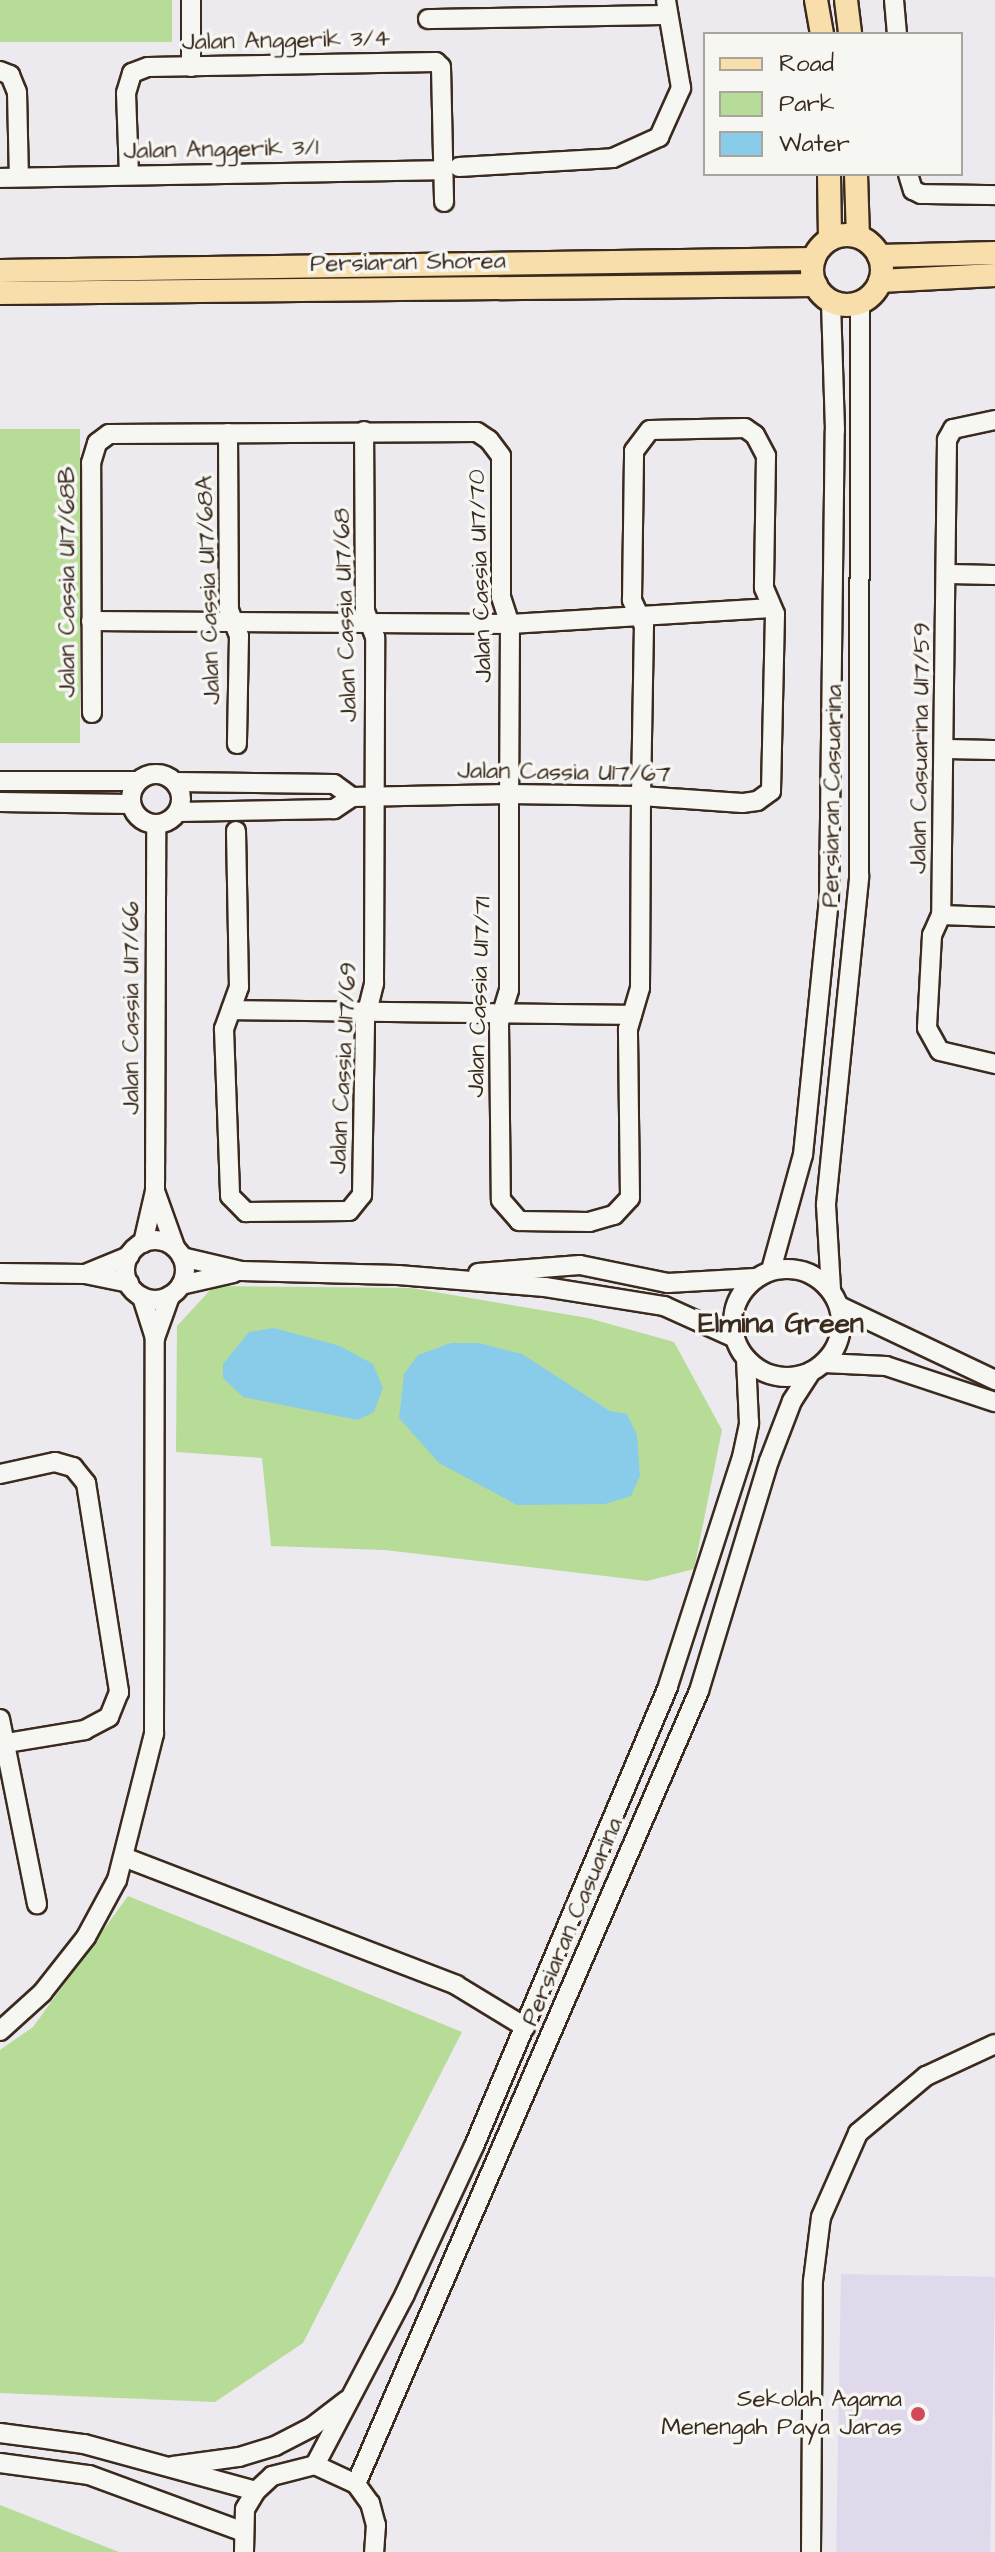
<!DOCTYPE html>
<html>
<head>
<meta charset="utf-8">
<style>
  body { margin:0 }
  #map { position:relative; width:995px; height:2552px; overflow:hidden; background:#ece9ef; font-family:"Architects Daughter",sans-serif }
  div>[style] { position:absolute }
  .built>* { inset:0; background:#e0d9ec; transform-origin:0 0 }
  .green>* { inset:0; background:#b6dc97; transform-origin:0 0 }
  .water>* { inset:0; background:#89ccea }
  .roads { filter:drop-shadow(2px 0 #3b2a1e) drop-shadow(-2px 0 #3b2a1e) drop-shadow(0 2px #3b2a1e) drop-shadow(0 -2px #3b2a1e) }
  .minor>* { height:18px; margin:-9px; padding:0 9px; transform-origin:9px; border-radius:9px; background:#f6f6f2 }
  .minor>.ring { margin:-9px; padding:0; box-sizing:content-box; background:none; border:18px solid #f6f6f2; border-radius:50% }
  .major>* { height:22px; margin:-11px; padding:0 11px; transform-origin:11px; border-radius:11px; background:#f8deab }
  .major>.ring { margin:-11px; padding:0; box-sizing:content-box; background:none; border:22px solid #f8deab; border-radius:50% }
  .dots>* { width:22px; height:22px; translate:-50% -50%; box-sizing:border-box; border:4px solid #f6f6f2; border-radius:50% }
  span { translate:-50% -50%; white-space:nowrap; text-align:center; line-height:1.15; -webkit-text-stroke:7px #f6f6f2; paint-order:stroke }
  .street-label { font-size:24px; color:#3b2a1e }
  .poi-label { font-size:24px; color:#3b2a1e }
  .right { translate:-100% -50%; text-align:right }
  .quarter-label { font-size:28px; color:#3b2a1e; font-weight:700 }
  .legend { position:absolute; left:703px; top:32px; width:260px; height:144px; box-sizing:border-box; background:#f6f6f2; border:2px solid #aba49d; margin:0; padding:10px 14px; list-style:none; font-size:24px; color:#3b2a1e }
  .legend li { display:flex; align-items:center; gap:16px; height:40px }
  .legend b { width:40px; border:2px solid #aba49d }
</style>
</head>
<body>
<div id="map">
  <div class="built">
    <i style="left:841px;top:2274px;width:154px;height:278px;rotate:1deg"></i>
  </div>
  <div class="green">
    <i style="left:0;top:0;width:172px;height:42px"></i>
    <i style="left:80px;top:429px;width:314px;height:80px;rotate:90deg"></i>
    <i style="clip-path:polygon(214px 1286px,411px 1288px,588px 1318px,674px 1342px,722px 1430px,694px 1569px,647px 1581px,385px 1550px,271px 1546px,262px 1458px,176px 1452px,177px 1326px)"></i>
    <i style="clip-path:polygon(128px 1896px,462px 2032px,303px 2343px,215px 2402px,0 2393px,0 2050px,33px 2027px)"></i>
    <i style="clip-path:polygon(0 2505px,119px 2552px,0 2552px)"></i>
  </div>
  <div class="water">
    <i style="clip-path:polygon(274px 1328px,340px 1346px,373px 1364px,383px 1388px,374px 1412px,358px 1420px,243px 1397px,223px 1378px,223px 1364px,249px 1332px)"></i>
    <i style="clip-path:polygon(451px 1343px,479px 1343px,522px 1354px,610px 1411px,627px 1414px,637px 1435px,640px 1476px,631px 1496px,605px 1504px,517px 1505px,439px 1463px,399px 1418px,404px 1374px,418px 1355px)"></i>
  </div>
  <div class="roads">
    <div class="minor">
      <i style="left:191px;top:0;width:67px;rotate:90deg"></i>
      <i style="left:894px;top:0;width:34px;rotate:85deg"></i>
      <i style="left:428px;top:19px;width:240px;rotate:-1deg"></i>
      <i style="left:0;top:71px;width:11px;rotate:22deg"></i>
      <i style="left:10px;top:75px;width:18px;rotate:68deg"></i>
      <i style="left:17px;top:92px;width:85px;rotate:88.7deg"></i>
      <i style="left:459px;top:167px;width:154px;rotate:-3.3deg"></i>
      <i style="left:613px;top:158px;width:51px;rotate:-24.5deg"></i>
      <i style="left:659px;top:137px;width:54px;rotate:-65.8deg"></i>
      <i style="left:681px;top:88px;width:89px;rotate:-99.7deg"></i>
      <i style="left:908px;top:174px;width:17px;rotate:73deg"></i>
      <i style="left:913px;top:190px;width:9px;rotate:27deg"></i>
      <i style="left:921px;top:194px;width:74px;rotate:0.8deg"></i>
      <i style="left:129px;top:175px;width:82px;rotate:-92.1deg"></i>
      <i style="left:126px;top:93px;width:21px;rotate:-73deg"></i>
      <i style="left:132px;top:73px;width:17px;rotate:-21deg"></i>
      <i style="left:148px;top:67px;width:288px;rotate:-1deg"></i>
      <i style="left:436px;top:62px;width:7px;rotate:45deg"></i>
      <i style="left:441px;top:67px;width:135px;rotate:88.7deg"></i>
      <i style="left:0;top:178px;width:443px;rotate:-1deg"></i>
      <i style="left:995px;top:420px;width:43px;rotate:167.9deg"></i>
      <i style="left:953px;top:429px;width:13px;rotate:119deg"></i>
      <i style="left:947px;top:440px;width:475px;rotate:90.7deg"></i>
      <i style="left:941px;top:915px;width:22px;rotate:114deg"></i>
      <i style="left:932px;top:935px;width:93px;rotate:93.1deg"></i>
      <i style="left:927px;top:1028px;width:26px;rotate:61deg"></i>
      <i style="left:940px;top:1051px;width:57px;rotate:13.3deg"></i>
      <i style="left:228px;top:433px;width:177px;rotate:89.7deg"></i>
      <i style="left:229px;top:610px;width:28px;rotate:69deg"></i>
      <i style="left:239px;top:636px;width:108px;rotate:91.1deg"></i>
      <i style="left:948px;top:574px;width:47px;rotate:1.2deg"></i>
      <i style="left:91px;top:621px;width:419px;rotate:0.4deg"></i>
      <i style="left:510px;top:624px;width:262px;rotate:-3.5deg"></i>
      <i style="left:92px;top:713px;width:250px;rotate:-90.2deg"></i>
      <i style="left:91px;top:463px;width:21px;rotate:-73deg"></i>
      <i style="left:97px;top:443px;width:15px;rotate:-37deg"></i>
      <i style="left:109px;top:434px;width:368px;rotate:-0.3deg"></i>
      <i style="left:477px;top:432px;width:14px;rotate:34deg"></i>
      <i style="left:489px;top:440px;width:20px;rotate:53deg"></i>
      <i style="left:501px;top:456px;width:141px;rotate:90deg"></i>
      <i style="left:501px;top:597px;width:28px;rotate:72deg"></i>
      <i style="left:510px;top:624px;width:170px;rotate:90.3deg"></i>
      <i style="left:509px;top:794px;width:196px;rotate:90deg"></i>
      <i style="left:509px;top:990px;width:34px;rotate:107deg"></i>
      <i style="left:499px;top:1023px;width:177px;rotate:89.4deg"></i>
      <i style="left:501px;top:1200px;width:28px;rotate:49deg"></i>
      <i style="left:519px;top:1221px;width:70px;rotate:0.8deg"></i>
      <i style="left:589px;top:1222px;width:26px;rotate:-16deg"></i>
      <i style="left:614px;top:1215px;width:23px;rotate:-47deg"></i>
      <i style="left:630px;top:1198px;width:169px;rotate:-90.7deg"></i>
      <i style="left:628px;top:1029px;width:43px;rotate:-73.7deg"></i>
      <i style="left:640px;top:988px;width:192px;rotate:-89.7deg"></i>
      <i style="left:641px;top:796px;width:170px;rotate:-89deg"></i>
      <i style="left:644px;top:626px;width:29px;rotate:-115deg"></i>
      <i style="left:632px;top:600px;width:149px;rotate:-89.2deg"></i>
      <i style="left:634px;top:451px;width:26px;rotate:-53deg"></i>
      <i style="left:650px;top:430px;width:95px;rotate:-1.2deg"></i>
      <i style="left:745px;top:428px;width:12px;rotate:35deg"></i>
      <i style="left:755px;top:435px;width:24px;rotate:62deg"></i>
      <i style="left:766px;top:456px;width:132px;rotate:90.9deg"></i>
      <i style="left:764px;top:588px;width:28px;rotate:67deg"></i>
      <i style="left:775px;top:614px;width:177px;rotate:91.3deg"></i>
      <i style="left:771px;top:791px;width:17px;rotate:144deg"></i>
      <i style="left:757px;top:801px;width:15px;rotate:172deg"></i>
      <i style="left:742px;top:803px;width:101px;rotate:-176deg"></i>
      <i style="left:641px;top:796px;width:132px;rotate:-179.1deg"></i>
      <i style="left:509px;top:794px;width:157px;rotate:178.9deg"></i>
      <i style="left:352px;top:797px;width:22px;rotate:146deg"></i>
      <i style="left:334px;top:809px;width:156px;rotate:178.9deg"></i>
      <i style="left:945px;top:749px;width:50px;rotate:1.1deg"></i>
      <i class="ring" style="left:131px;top:774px;width:32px;height:32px"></i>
      <i style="left:0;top:781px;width:138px"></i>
      <i style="left:175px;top:782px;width:159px;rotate:0.7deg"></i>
      <i style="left:334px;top:784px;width:22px;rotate:36deg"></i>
      <i style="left:0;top:802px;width:131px;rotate:0.9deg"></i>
      <i style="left:236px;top:831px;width:156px;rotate:88.9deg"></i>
      <i style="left:239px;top:987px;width:45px;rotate:109.7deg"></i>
      <i style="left:224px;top:1029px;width:167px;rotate:87.9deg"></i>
      <i style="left:230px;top:1196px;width:23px;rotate:45deg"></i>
      <i style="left:246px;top:1212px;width:103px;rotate:-0.6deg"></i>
      <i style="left:349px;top:1211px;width:21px;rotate:-51deg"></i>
      <i style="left:362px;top:1195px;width:175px;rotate:-89deg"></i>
      <i style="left:365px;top:1020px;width:38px;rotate:-76deg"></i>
      <i style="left:374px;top:983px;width:346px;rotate:-89.8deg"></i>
      <i style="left:375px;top:637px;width:28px;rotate:-111deg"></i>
      <i style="left:365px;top:611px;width:180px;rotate:-90.3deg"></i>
      <i style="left:941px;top:915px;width:54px;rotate:2.1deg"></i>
      <i style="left:231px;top:1010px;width:401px;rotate:0.7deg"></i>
      <i style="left:155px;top:1191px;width:59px;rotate:70.3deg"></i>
      <i class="ring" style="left:125px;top:1240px;width:42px;height:42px"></i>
      <i style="left:143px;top:1243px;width:53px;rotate:-77deg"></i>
      <i style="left:155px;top:1191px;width:366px;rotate:-89.8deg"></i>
      <i style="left:182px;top:1257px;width:61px;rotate:13.3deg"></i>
      <i style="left:241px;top:1271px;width:157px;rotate:1.5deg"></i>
      <i style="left:398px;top:1275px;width:147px;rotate:4.7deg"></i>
      <i style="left:545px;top:1287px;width:121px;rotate:9.1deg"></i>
      <i style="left:664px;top:1306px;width:78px;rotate:24.3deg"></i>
      <i class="ring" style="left:733px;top:1269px;width:90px;height:90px"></i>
      <i style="left:771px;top:1270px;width:119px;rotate:-74.5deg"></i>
      <i style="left:803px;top:1155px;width:256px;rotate:-84.2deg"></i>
      <i style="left:829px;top:900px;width:470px;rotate:-89.3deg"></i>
      <i style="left:835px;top:430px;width:129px;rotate:-91.8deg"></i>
      <i style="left:0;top:1273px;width:85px;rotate:0.7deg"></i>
      <i style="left:85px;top:1274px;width:45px;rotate:11.6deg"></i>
      <i style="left:478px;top:1273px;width:102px;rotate:-4.5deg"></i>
      <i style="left:580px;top:1265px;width:90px;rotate:11.6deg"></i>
      <i style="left:668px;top:1283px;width:87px;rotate:-3.3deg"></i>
      <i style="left:85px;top:1274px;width:48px;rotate:-22.2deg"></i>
      <i style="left:181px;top:1285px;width:54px;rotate:-12.8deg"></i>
      <i style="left:831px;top:1289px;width:85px;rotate:-93.4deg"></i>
      <i style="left:826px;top:1204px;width:329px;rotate:-84.2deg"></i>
      <i style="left:859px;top:877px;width:575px;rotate:-89.9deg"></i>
      <i style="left:839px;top:1306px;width:173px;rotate:25.4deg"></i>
      <i style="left:155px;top:1338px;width:45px;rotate:-70.3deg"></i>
      <i style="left:824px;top:1363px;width:62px;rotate:2.8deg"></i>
      <i style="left:886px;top:1366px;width:115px;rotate:18.3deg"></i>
      <i style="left:0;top:1474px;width:56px;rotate:-12.3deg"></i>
      <i style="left:55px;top:1462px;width:19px;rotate:16deg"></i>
      <i style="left:73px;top:1467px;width:21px;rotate:51deg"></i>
      <i style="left:86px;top:1483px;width:212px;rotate:81deg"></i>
      <i style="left:119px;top:1692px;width:27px;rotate:112deg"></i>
      <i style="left:109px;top:1717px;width:27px;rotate:152deg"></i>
      <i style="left:85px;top:1730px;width:86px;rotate:170.6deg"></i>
      <i style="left:0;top:1719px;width:189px;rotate:78.7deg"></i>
      <i style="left:126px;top:1858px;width:354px;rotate:21deg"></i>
      <i style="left:456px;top:1985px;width:81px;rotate:31.3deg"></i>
      <i style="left:0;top:2031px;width:57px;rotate:-42.1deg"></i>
      <i style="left:42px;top:1993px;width:71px;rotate:-51.8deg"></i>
      <i style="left:86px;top:1937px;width:65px;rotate:-61.5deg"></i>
      <i style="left:117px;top:1880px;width:151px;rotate:-75.8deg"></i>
      <i style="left:154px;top:1734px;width:396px;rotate:-89.9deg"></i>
      <i style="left:155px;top:1338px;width:43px;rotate:-107.6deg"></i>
      <i style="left:0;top:2433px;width:85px;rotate:7.5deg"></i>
      <i style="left:84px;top:2444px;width:178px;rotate:15.3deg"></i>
      <i style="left:0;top:2463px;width:90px;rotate:7.7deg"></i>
      <i style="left:89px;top:2475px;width:162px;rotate:20.2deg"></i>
      <i style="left:315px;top:2465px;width:193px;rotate:-62.2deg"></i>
      <i style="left:405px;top:2294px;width:163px;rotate:-65deg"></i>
      <i style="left:474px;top:2146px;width:499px;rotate:-67.1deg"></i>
      <i style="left:668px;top:1686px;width:241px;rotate:-72.1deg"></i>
      <i style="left:742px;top:1457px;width:35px;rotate:-78deg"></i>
      <i style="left:749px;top:1423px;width:64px;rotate:-92.7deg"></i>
      <i style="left:173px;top:2466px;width:67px;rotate:-7.8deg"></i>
      <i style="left:239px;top:2457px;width:38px;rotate:-17deg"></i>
      <i style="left:275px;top:2446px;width:42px;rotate:-27.2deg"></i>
      <i style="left:312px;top:2427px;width:44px;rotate:-37.6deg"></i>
      <i style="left:356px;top:2484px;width:864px;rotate:-66.61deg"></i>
      <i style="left:699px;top:1691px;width:240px;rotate:-73.1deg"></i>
      <i style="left:769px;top:1461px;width:64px;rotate:-69deg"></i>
      <i style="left:792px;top:1401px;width:35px;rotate:-57deg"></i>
      <i style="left:244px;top:2552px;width:43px;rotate:-88.7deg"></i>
      <i style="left:245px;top:2509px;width:21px;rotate:-59deg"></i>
      <i style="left:256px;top:2491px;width:22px;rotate:-43deg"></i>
      <i style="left:272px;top:2476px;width:44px;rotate:-14.3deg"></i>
      <i style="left:315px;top:2465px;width:45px;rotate:24.9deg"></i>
      <i style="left:356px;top:2484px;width:24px;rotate:54deg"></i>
      <i style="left:370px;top:2503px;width:23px;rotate:75deg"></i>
      <i style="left:376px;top:2525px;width:27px;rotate:94deg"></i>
      <i style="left:811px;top:2552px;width:271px;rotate:-89.6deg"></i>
      <i style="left:813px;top:2281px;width:64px;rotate:-82.9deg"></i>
      <i style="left:821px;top:2217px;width:92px;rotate:-66.2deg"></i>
      <i style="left:858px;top:2133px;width:89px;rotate:-40deg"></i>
      <i style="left:926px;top:2076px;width:76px;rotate:-24.9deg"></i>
    </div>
    <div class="major">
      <i style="left:816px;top:0;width:35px;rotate:80deg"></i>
      <i style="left:846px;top:0;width:34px;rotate:83deg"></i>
      <i style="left:829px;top:174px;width:65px;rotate:89.1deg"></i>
      <i style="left:856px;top:174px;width:62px;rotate:88.2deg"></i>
      <i class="ring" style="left:812px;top:235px;width:48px;height:48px"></i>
      <i style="left:879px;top:256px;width:116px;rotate:-1.5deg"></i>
      <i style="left:0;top:271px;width:814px;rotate:-0.84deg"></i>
      <i style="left:880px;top:281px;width:115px;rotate:-3deg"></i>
      <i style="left:0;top:293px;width:816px;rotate:-0.56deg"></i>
    </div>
  </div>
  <div class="dots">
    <i style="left:918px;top:2414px;background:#d1495b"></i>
  </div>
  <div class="street-label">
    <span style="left:286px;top:41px;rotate:-1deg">Jalan Anggerik 3/4</span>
    <span style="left:221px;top:150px;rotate:-1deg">Jalan Anggerik 3/1</span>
    <span style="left:408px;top:263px;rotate:-1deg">Persiaran Shorea</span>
    <span style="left:481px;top:576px;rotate:-92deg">Jalan Cassia U17/70</span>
    <span style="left:68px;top:582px;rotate:-90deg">Jalan Cassia U17/68B</span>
    <span style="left:209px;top:590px;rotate:-92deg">Jalan Cassia U17/68A</span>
    <span style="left:346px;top:615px;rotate:-92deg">Jalan Cassia U17/68</span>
    <span style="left:921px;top:748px;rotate:-89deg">Jalan Casuarina U17/59</span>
    <span style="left:564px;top:773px;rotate:1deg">Jalan Cassia U17/67</span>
    <span style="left:833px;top:796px;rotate:-89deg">Persiaran Casuarina</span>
    <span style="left:480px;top:997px;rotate:-88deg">Jalan Cassia U17/71</span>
    <span style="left:132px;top:1008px;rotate:-90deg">Jalan Cassia U17/66</span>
    <span style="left:344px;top:1068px;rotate:-87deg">Jalan Cassia U17/69</span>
    <span style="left:573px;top:1922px;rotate:-67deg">Persiaran Casuarina</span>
  </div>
  <div class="poi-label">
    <span class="right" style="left:902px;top:2414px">Sekolah Agama<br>Menengah Paya Jaras</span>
  </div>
  <div class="quarter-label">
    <span style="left:781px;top:1324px">Elmina Green</span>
  </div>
  <ul class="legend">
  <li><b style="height:10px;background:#f8deab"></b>Road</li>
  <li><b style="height:22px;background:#b6dc97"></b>Park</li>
  <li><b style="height:22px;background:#89ccea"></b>Water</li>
  </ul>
</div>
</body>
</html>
